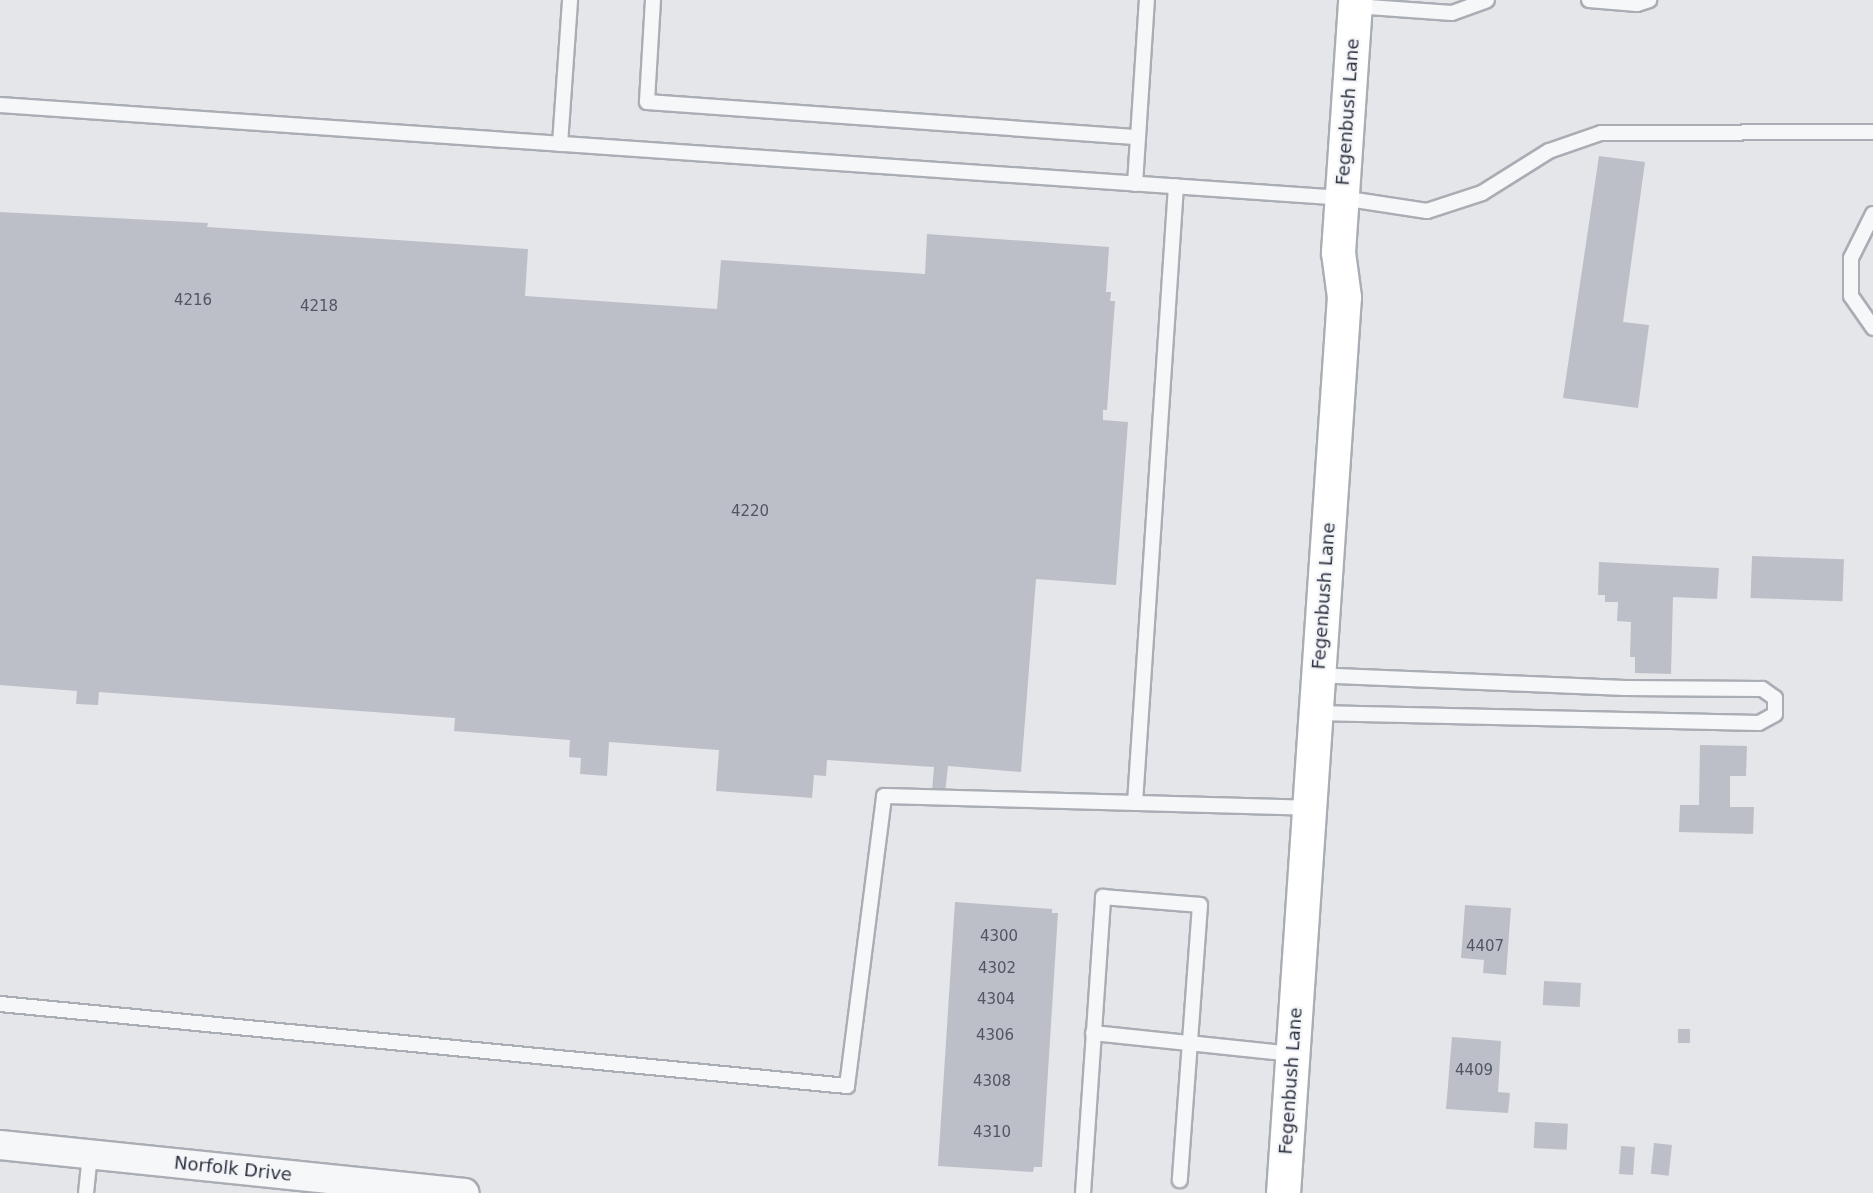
<!DOCTYPE html>
<html>
<head>
<meta charset="utf-8">
<style>
  body { margin:0 }
  #map { position:relative; width:1873px; height:1193px; overflow:hidden; background:#e4e6ea; font-family:"DejaVu Sans",sans-serif }
  div>[style] { position:absolute }
  .building>* { inset:0; background:#bcbfc7; transform-origin:0 0 }
  .roads { filter:drop-shadow(2px 0 #a9adb4) drop-shadow(-2px 0 #a9adb4) drop-shadow(0 2px #a9adb4) drop-shadow(0 -2px #a9adb4) }
  .lane>* { height:14px; margin:-7px; padding:0 7px; transform-origin:7px; border-radius:7px; background:#f6f7f9 }
  .street>* { height:28px; margin:-14px; padding:0 14px; transform-origin:14px; border-radius:14px; background:#f6f7f9 }
  .secondary>* { height:33px; margin:-16.5px; padding:0 16.5px; transform-origin:16.5px; border-radius:16.5px; background:#fff }
  span { translate:-50% -50%; white-space:nowrap; text-align:center; line-height:1.15; -webkit-text-stroke:4.5px #f4f5f8; paint-order:stroke }
  .number-label { font-size:15px; color:#515662 }
  .number-label span { -webkit-text-stroke-width:0 }
  .street-label { font-size:18px; color:#2d3341 }
</style>
</head>
<body>
<div id="map">
  <div class="building">
    <i style="clip-path:polygon(1599px 156px,1645px 162px,1623px 322px,1649px 325px,1638px 408px,1563px 398px)"></i>
    <i style="clip-path:polygon(0 212px,208px 223px,207px 227px,528px 249px,525px 296px,717px 309px,721px 260px,925px 274px,927px 234px,1109px 247px,1106px 292px,1111px 292px,1110px 301px,1115px 301px,1107px 410px,1103px 410px,1103px 420px,1128px 422px,1116px 585px,1036px 579px,1021px 772px,948px 766px,945px 793px,932px 791px,934px 767px,827px 760px,826px 776px,814px 775px,812px 798px,716px 791px,719px 750px,609px 742px,607px 776px,580px 774px,581px 758px,569px 757px,570px 740px,454px 731px,455px 718px,99px 692px,98px 705px,76px 704px,77px 691px,0 685px)"></i>
    <i style="left:1752px;top:556px;width:92px;height:42px;rotate:2deg"></i>
    <i style="clip-path:polygon(1599px 562px,1719px 568px,1717px 599px,1673px 597px,1671px 674px,1635px 673px,1635px 657px,1630px 657px,1631px 622px,1617px 621px,1618px 602px,1605px 602px,1605px 595px,1598px 595px)"></i>
    <i style="clip-path:polygon(1700px 745px,1747px 746px,1746px 776px,1730px 776px,1730px 807px,1754px 807px,1753px 834px,1679px 832px,1680px 805px,1699px 805px)"></i>
    <i style="clip-path:polygon(955px 902px,1052px 909px,1052px 913px,1058px 913px,1042px 1167px,1034px 1167px,1033px 1172px,938px 1166px)"></i>
    <i style="clip-path:polygon(1465px 905px,1511px 908px,1506px 975px,1483px 973px,1484px 960px,1461px 958px)"></i>
    <i style="left:1544px;top:981px;width:37px;height:24px;rotate:3deg"></i>
    <i style="left:1678px;top:1029px;width:12px;height:14px"></i>
    <i style="clip-path:polygon(1452px 1037px,1501px 1041px,1498px 1092px,1510px 1093px,1508px 1113px,1446px 1109px)"></i>
    <i style="left:1535px;top:1122px;width:33px;height:26px;rotate:3deg"></i>
    <i style="left:1654px;top:1143px;width:18px;height:31px;rotate:6deg"></i>
    <i style="left:1621px;top:1146px;width:14px;height:28px;rotate:4deg"></i>
  </div>
  <div class="roads">
    <div class="lane">
      <i style="left:653px;top:0;width:102px;rotate:93.4deg"></i>
      <i style="left:647px;top:102px;width:492px;rotate:4.1deg"></i>
      <i style="left:1589px;top:0;width:48px;rotate:4.8deg"></i>
      <i style="left:1637px;top:4px;width:13px;rotate:-18deg"></i>
      <i style="left:1355px;top:6px;width:97px;rotate:4.1deg"></i>
      <i style="left:1452px;top:13px;width:37px;rotate:-20deg"></i>
      <i style="left:0;top:105px;width:1345px;rotate:3.96deg"></i>
      <i style="left:1342px;top:198px;width:86px;rotate:8.7deg"></i>
      <i style="left:1427px;top:211px;width:58px;rotate:-18.1deg"></i>
      <i style="left:1482px;top:193px;width:79px;rotate:-32.1deg"></i>
      <i style="left:1549px;top:151px;width:55px;rotate:-19.1deg"></i>
      <i style="left:1601px;top:133px;width:272px;rotate:-0.2deg"></i>
      <i style="left:560px;top:144px;width:144px;rotate:-86deg"></i>
      <i style="left:1135px;top:184px;width:184px;rotate:-86.3deg"></i>
      <i style="left:1873px;top:214px;width:49px;rotate:116.6deg"></i>
      <i style="left:1851px;top:258px;width:38px;rotate:90deg"></i>
      <i style="left:1851px;top:296px;width:39px;rotate:55deg"></i>
      <i style="left:1316px;top:713px;width:443px;rotate:1.3deg"></i>
      <i style="left:1759px;top:723px;width:18px;rotate:-29deg"></i>
      <i style="left:1775px;top:714px;width:16px;rotate:-90deg"></i>
      <i style="left:1775px;top:698px;width:16px;rotate:-145deg"></i>
      <i style="left:1762px;top:689px;width:137px;rotate:-179.6deg"></i>
      <i style="left:1625px;top:688px;width:307px;rotate:-177.6deg"></i>
      <i style="left:1135px;top:803px;width:618px;rotate:-86.2deg"></i>
      <i style="left:0;top:1004px;width:851px;rotate:5.53deg"></i>
      <i style="left:847px;top:1086px;width:292px;rotate:-82.7deg"></i>
      <i style="left:884px;top:796px;width:426px;rotate:1.6deg"></i>
      <i style="left:1093px;top:1033px;width:201px;rotate:6deg"></i>
      <i style="left:86px;top:1193px;width:39px;rotate:-84deg"></i>
      <i style="left:1083px;top:1193px;width:297px;rotate:-86.1deg"></i>
      <i style="left:1103px;top:897px;width:97px;rotate:4.7deg"></i>
      <i style="left:1200px;top:905px;width:276px;rotate:94.2deg"></i>
    </div>
    <div class="street">
      <i style="left:0;top:1145px;width:467px;rotate:5.9deg"></i>
    </div>
    <div class="secondary">
      <i style="left:1283px;top:1193px;width:898px;rotate:-86.11deg"></i>
      <i style="left:1344px;top:297px;width:45px;rotate:-97.6deg"></i>
      <i style="left:1338px;top:252px;width:253px;rotate:-86.1deg"></i>
    </div>
  </div>
  <div class="number-label">
    <span style="left:193px;top:301px">4216</span>
    <span style="left:319px;top:307px">4218</span>
    <span style="left:750px;top:512px">4220</span>
    <span style="left:999px;top:937px">4300</span>
    <span style="left:1485px;top:947px">4407</span>
    <span style="left:997px;top:969px">4302</span>
    <span style="left:996px;top:1000px">4304</span>
    <span style="left:995px;top:1036px">4306</span>
    <span style="left:1474px;top:1071px">4409</span>
    <span style="left:992px;top:1082px">4308</span>
    <span style="left:992px;top:1133px">4310</span>
  </div>
  <div class="street-label">
    <span style="left:1348px;top:112px;rotate:-86deg">Fegenbush Lane</span>
    <span style="left:1324px;top:596px;rotate:-86deg">Fegenbush Lane</span>
    <span style="left:1291px;top:1081px;rotate:-86deg">Fegenbush Lane</span>
    <span style="left:233px;top:1169px;rotate:6deg">Norfolk Drive</span>
  </div>
</div>
</body>
</html>
